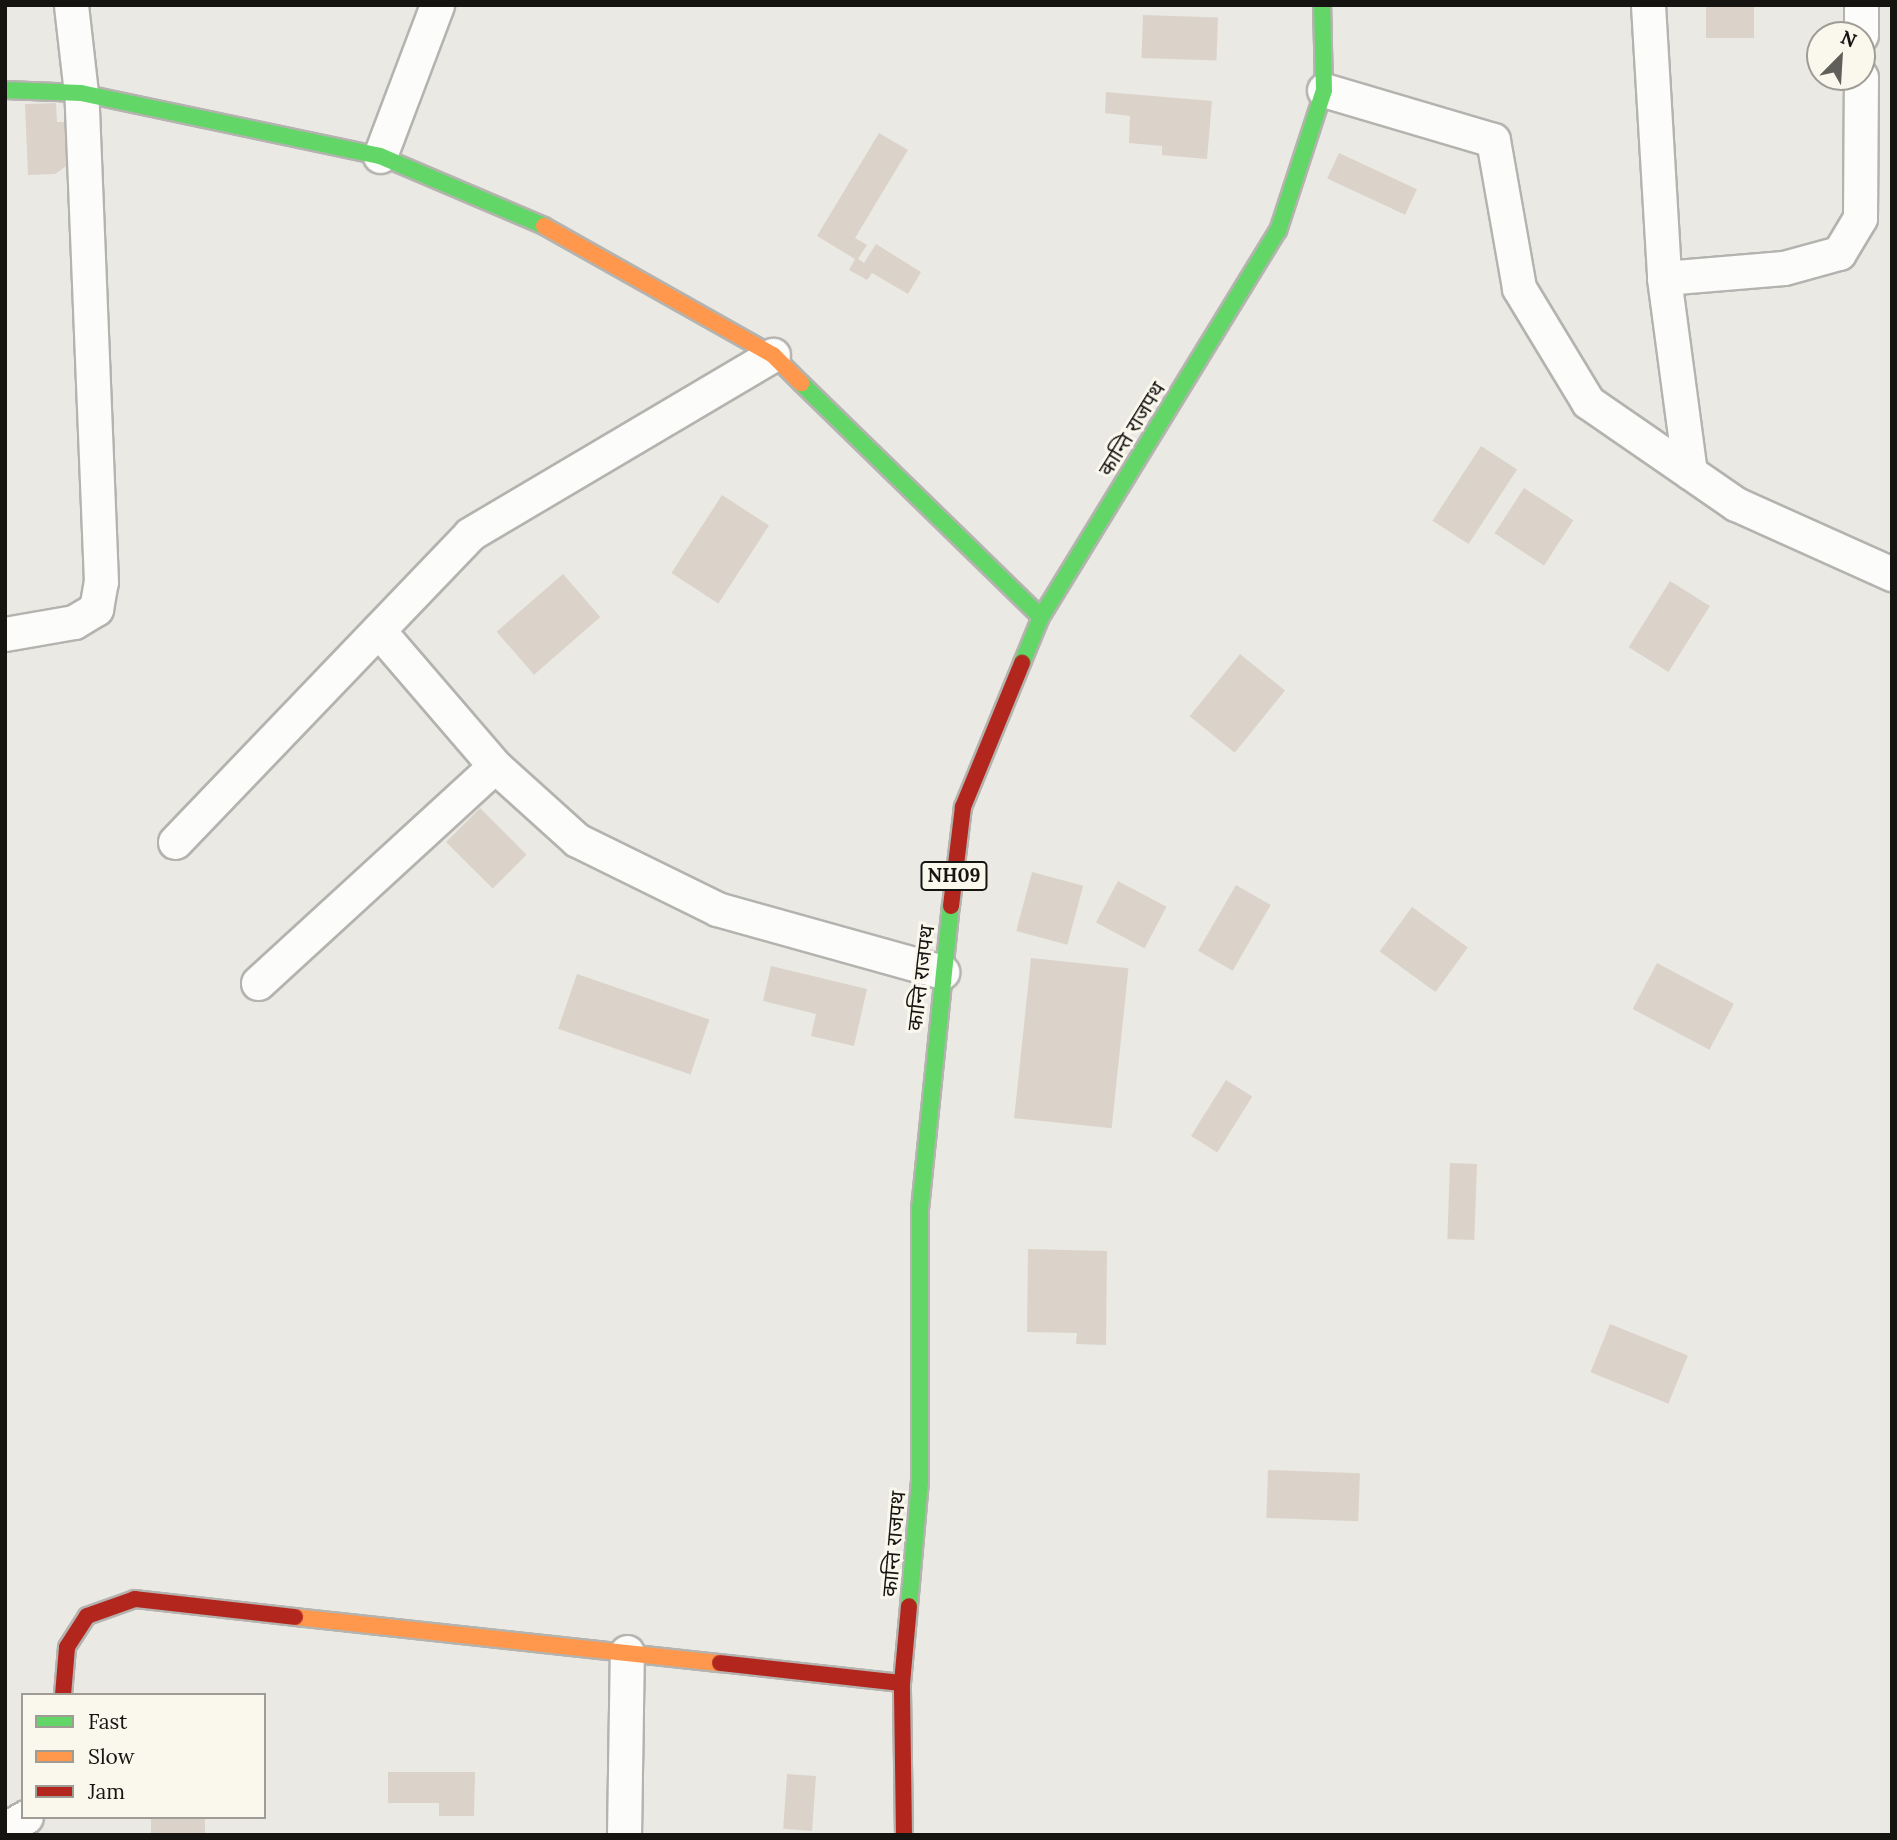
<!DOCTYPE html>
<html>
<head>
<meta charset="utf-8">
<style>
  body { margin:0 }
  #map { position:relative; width:1897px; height:1840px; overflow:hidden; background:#eae9e3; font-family:Lora,"Noto Sans Devanagari",serif }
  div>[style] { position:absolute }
  .building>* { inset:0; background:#dbd3c9; transform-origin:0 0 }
  .roads { filter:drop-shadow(2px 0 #b4b3af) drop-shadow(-2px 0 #b4b3af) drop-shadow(0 2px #b4b3af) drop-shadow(0 -2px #b4b3af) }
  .street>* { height:33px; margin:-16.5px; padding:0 16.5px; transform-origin:16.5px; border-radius:16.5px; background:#fcfcfb }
  .fast>* { height:16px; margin:-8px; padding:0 8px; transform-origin:8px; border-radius:8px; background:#63d668 }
  .slow>* { height:16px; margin:-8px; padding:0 8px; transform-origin:8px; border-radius:8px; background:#ff974d }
  .jam>* { height:16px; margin:-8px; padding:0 8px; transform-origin:8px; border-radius:8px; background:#b3261e }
  span { translate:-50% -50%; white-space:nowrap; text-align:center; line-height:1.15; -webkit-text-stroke:6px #faf7ed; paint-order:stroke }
  .shield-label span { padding:2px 5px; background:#faf7ed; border:2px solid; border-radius:5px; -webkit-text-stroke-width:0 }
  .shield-label { font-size:19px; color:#151411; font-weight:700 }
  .street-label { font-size:21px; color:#151411 }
  .frame { position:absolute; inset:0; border:7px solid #151411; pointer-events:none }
  .legend { position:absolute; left:21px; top:1693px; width:245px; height:126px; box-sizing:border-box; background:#faf7ed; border:2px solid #9e9c95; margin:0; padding:9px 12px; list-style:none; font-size:21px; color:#151411 }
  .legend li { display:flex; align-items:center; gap:14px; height:35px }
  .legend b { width:35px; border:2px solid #9e9c95 }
  .north { position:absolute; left:1806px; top:21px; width:70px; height:70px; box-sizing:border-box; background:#faf7ed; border:2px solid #9e9c95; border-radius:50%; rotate:24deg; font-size:19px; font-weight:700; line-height:28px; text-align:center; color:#151411 }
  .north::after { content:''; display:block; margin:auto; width:24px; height:32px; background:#605f5a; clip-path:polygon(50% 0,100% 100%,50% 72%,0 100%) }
</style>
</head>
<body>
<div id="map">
  <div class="building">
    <i style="left:1706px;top:5px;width:48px;height:33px"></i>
    <i style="left:1143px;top:15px;width:75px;height:43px;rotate:2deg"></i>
    <i style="clip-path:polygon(1106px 92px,1212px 101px,1207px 159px,1162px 155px,1162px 146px,1129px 143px,1130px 116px,1105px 113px)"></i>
    <i style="clip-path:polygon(56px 103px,57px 122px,73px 122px,75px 160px,55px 174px,28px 175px,25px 104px)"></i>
    <i style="clip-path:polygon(879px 133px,908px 150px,855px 238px,867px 245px,858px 259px,864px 263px,876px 244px,921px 272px,908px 294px,872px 273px,867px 280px,849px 270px,855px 259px,817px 236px)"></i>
    <i style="left:1339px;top:153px;width:86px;height:28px;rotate:25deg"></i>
    <i style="left:1481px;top:446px;width:43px;height:89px;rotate:33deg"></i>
    <i style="left:1524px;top:488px;width:59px;height:54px;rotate:33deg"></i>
    <i style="left:722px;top:495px;width:56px;height:93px;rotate:33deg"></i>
    <i style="left:563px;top:574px;width:57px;height:88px;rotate:49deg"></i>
    <i style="left:1670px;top:581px;width:47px;height:78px;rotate:32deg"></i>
    <i style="left:1240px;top:654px;width:58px;height:80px;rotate:39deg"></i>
    <i style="left:480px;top:808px;width:66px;height:48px;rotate:45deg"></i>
    <i style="left:1032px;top:872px;width:53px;height:61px;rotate:15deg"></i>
    <i style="left:1118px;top:881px;width:55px;height:47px;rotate:28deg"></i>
    <i style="left:1236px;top:885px;width:40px;height:76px;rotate:30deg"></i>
    <i style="left:1412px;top:907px;width:69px;height:55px;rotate:36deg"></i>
    <i style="left:1031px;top:958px;width:98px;height:161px;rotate:6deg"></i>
    <i style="left:1657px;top:963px;width:87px;height:52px;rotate:28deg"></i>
    <i style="clip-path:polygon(771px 966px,867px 989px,854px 1046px,811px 1036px,816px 1014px,763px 1001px)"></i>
    <i style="left:577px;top:974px;width:140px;height:58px;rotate:19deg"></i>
    <i style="left:1226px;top:1080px;width:31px;height:66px;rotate:32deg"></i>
    <i style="left:1450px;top:1163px;width:27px;height:76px;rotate:2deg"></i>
    <i style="clip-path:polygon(1028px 1249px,1107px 1251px,1106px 1345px,1076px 1344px,1077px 1333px,1027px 1332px)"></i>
    <i style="left:1610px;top:1324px;width:84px;height:52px;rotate:22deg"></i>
    <i style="left:1268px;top:1470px;width:92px;height:48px;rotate:2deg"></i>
    <i style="clip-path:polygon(388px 1772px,475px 1772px,474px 1816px,439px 1816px,439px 1803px,388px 1803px)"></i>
    <i style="left:787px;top:1774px;width:29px;height:55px;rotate:4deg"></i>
    <i style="left:151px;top:1817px;width:54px;height:18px"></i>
  </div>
  <div class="roads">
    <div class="street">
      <i style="left:1648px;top:5px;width:273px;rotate:86.6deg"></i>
      <i style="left:1664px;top:278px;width:196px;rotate:82.4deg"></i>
      <i style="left:1861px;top:35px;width:30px;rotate:-90deg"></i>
      <i style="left:1324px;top:90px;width:176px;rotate:16.5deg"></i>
      <i style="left:1493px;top:140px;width:150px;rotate:80deg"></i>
      <i style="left:1519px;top:288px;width:133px;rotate:58.8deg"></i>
      <i style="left:1588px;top:402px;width:180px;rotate:34.6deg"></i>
      <i style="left:1736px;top:504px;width:171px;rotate:24.2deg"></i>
      <i style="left:380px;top:156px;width:161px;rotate:-69.3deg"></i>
      <i style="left:1664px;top:278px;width:120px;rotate:-4.8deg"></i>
      <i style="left:1784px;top:268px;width:57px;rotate:-15.3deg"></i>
      <i style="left:1839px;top:253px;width:41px;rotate:-59deg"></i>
      <i style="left:1860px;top:218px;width:141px;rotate:-89.6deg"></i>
      <i style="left:5px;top:634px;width:70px;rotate:-9.9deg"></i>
      <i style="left:74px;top:622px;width:26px;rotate:-31deg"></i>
      <i style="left:96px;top:609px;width:27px;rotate:-80deg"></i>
      <i style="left:101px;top:582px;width:489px;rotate:-92.3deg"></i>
      <i style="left:81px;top:93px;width:89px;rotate:-96.5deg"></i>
      <i style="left:495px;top:766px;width:110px;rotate:42.1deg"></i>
      <i style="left:577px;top:840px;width:156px;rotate:26.2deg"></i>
      <i style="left:717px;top:909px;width:234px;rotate:15.6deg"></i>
      <i style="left:175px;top:842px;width:426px;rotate:-46.2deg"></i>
      <i style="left:470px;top:534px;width:352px;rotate:-30.6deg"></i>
      <i style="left:258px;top:983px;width:321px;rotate:-42.5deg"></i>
      <i style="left:495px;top:766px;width:179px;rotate:-130.7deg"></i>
      <i style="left:5px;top:1829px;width:24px;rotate:-30deg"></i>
      <i style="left:624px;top:1835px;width:183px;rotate:-89.1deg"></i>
    </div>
    <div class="fast">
      <i style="left:5px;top:90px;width:76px;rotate:2.3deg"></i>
      <i style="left:81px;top:93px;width:306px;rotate:11.9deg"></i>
      <i style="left:380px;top:156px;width:178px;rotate:23.1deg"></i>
      <i style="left:801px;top:383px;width:335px;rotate:44.3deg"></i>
      <i style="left:1022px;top:663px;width:50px;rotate:-67.6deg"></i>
      <i style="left:1041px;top:617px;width:453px;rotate:-58.5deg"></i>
      <i style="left:1278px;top:231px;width:148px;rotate:-71.9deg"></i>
      <i style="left:1324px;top:90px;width:85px;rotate:-91.3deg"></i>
      <i style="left:909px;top:1606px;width:125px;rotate:-85deg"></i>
      <i style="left:920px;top:1481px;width:272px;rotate:-90deg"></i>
      <i style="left:920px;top:1209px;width:305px;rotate:-84.2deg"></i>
    </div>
    <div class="slow">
      <i style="left:544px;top:226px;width:263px;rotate:29.4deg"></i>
      <i style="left:773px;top:355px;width:40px;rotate:45deg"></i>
      <i style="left:295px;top:1617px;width:427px;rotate:6.2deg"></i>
    </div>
    <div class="jam">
      <i style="left:951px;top:906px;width:100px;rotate:-83.1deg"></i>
      <i style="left:963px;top:807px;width:156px;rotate:-67.7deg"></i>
      <i style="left:720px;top:1663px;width:183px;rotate:6.3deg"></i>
      <i style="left:63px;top:1695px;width:48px;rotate:-85.2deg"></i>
      <i style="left:67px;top:1647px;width:37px;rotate:-57deg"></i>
      <i style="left:87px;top:1616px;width:51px;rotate:-19.5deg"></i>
      <i style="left:135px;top:1599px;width:161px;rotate:6.4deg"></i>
      <i style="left:904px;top:1835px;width:152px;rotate:-90.8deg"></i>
      <i style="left:902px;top:1683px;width:77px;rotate:-84.8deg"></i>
    </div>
  </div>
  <div class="shield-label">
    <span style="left:954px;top:876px">NH09</span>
  </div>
  <div class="street-label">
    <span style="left:1132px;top:429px;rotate:-58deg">कान्ति राजपथ</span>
    <span style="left:921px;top:978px;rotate:-83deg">कान्ति राजपथ</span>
    <span style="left:894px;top:1544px;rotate:-85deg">कान्ति राजपथ</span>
  </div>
  <div class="frame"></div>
  <ul class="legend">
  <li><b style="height:9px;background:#63d668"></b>Fast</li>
  <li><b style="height:9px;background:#ff974d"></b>Slow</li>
  <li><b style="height:9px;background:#b3261e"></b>Jam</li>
  </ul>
  <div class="north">N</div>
</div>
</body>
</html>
